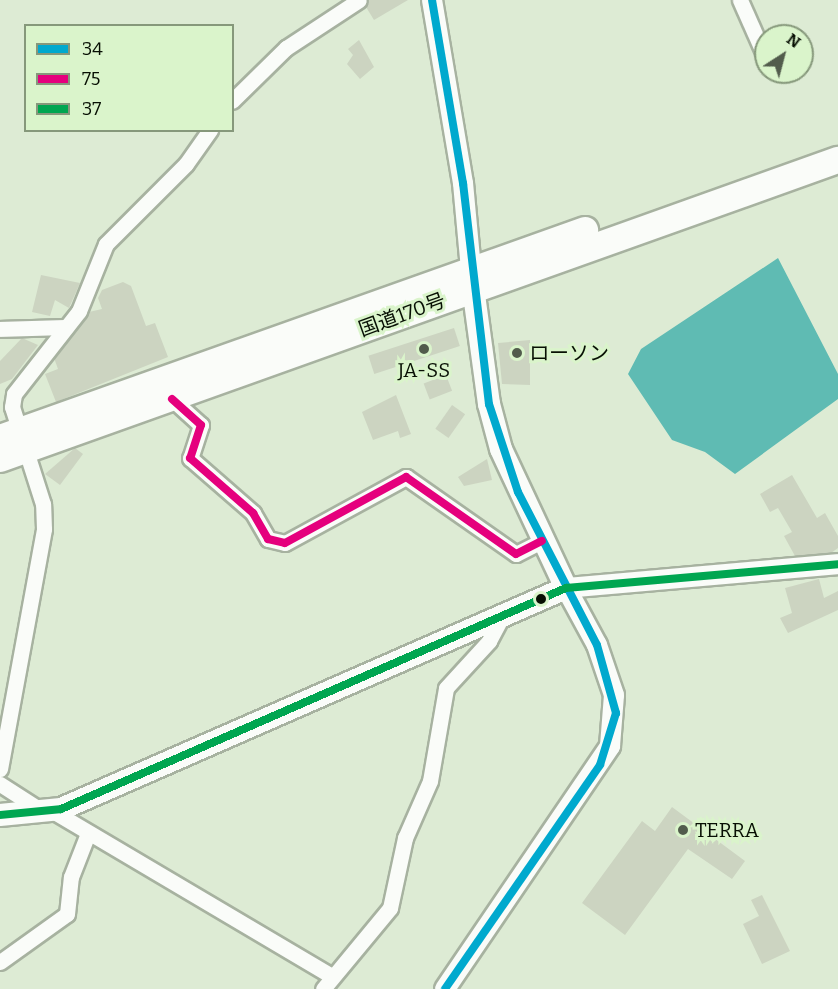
<!DOCTYPE html>
<html>
<head>
<meta charset="utf-8">
<style>
  body { margin:0 }
  #map { position:relative; width:838px; height:989px; overflow:hidden; background:#ddebd4; font-family:Bitter,"Noto Sans JP",serif }
  div>[style] { position:absolute }
  .water>* { inset:0; background:#5fbbb3 }
  .building>* { inset:0; background:#ccd4c1; transform-origin:0 0 }
  .roads { filter:drop-shadow(2px 0 #a7b2a0) drop-shadow(-2px 0 #a7b2a0) drop-shadow(0 2px #a7b2a0) drop-shadow(0 -2px #a7b2a0) }
  .minor>* { height:15px; margin:-7.5px; padding:0 7.5px; transform-origin:7.5px; border-radius:7.5px; background:#fafcf9 }
  .tertiary>* { height:20px; margin:-10px; padding:0 10px; transform-origin:10px; border-radius:10px; background:#fafcf9 }
  .secondary>* { height:22px; margin:-11px; padding:0 11px; transform-origin:11px; border-radius:11px; background:#fafcf9 }
  .trunk>* { height:26px; margin:-13px; padding:0 13px; transform-origin:13px; border-radius:13px; background:#fafcf9 }
  .bus-1>* { height:8px; margin:-4px; padding:0 4px; transform-origin:4px; border-radius:4px; background:#00a9ce }
  .bus-2>* { height:8px; margin:-4px; padding:0 4px; transform-origin:4px; border-radius:4px; background:#e5007d }
  .bus-3>* { height:8px; margin:-4px; padding:0 4px; transform-origin:4px; border-radius:4px; background:#00a651 }
  .dots>* { width:16px; height:16px; translate:-50% -50%; box-sizing:border-box; border:3px solid #daf4cb; border-radius:50% }
  span { translate:-50% -50%; white-space:nowrap; text-align:center; line-height:1.15; -webkit-text-stroke:6px #daf4cb; paint-order:stroke }
  .street-label { font-size:20px; color:#070f03 }
  .poi-label { font-size:20px; color:#070f03 }
  .left { translate:0 -50%; text-align:left }
  .legend { position:absolute; left:24px; top:24px; width:210px; height:108px; box-sizing:border-box; background:#daf4cb; border:2px solid #86987b; margin:0; padding:8px 10px; list-style:none; font-size:18px; color:#070f03 }
  .legend li { display:flex; align-items:center; gap:12px; height:30px }
  .legend b { width:30px; border:2px solid #86987b }
  .north { position:absolute; left:754px; top:24px; width:60px; height:60px; box-sizing:border-box; background:#daf4cb; border:2px solid #86987b; border-radius:50%; rotate:36deg; font-size:16px; font-weight:700; line-height:24px; text-align:center; color:#070f03 }
  .north::after { content:''; display:block; margin:auto; width:21px; height:27px; background:#525c4c; clip-path:polygon(50% 0,100% 100%,50% 72%,0 100%) }
</style>
</head>
<body>
<div id="map">
  <div class="water">
    <i style="clip-path:polygon(778px 258px,838px 374px,838px 399px,735px 474px,705px 452px,672px 440px,628px 374px,641px 349px)"></i>
  </div>
  <div class="building">
    <i style="clip-path:polygon(369px 0,408px 0,374px 20px,366px 7px)"></i>
    <i style="clip-path:polygon(359px 40px,374px 67px,360px 79px,347px 64px,353px 55px,348px 49px)"></i>
    <i style="clip-path:polygon(41px 275px,80px 283px,69px 308px,55px 300px,50px 316px,32px 312px)"></i>
    <i style="clip-path:polygon(123px 282px,131px 286px,146px 326px,155px 323px,168px 357px,56px 402px,45px 374px,58px 369px,54px 358px,89px 312px,102px 309px,98px 298px,102px 290px)"></i>
    <i style="left:454px;top:328px;width:19px;height:90px;rotate:72deg"></i>
    <i style="clip-path:polygon(22px 338px,38px 345px,12px 379px,0 384px,0 361px)"></i>
    <i style="clip-path:polygon(530px 340px,530px 385px,502px 384px,498px 343px)"></i>
    <i style="left:446px;top:375px;width:17px;height:24px;rotate:69deg"></i>
    <i style="clip-path:polygon(396px 395px,411px 434px,400px 438px,398px 431px,373px 440px,362px 412px)"></i>
    <i style="left:452px;top:405px;width:16px;height:29px;rotate:35deg"></i>
    <i style="clip-path:polygon(75px 448px,83px 454px,60px 485px,45px 474px)"></i>
    <i style="clip-path:polygon(487px 459px,492px 480px,464px 486px,458px 477px)"></i>
    <i style="clip-path:polygon(792px 475px,817px 518px,825px 513px,838px 536px,838px 548px,831px 553px,795px 556px,784px 536px,792px 532px,778px 508px,770px 512px,760px 494px)"></i>
    <i style="clip-path:polygon(819px 579px,824px 598px,838px 591px,838px 610px,788px 633px,780px 618px,792px 613px,785px 588px)"></i>
    <i style="clip-path:polygon(672px 807px,745px 861px,732px 879px,688px 849px,625px 935px,582px 903px,642px 821px,655px 831px)"></i>
    <i style="clip-path:polygon(762px 895px,790px 951px,762px 964px,743px 924px,759px 916px,751px 900px)"></i>
  </div>
  <div class="roads">
    <div class="minor">
      <i style="left:740px;top:0;width:57px;rotate:66.1deg"></i>
      <i style="left:232px;top:101px;width:76px;rotate:-44.5deg"></i>
      <i style="left:286px;top:48px;width:87px;rotate:-33.3deg"></i>
      <i style="left:0;top:329px;width:66px;rotate:-1.7deg"></i>
      <i style="left:172px;top:399px;width:39px;rotate:42deg"></i>
      <i style="left:201px;top:425px;width:35px;rotate:108deg"></i>
      <i style="left:190px;top:458px;width:84px;rotate:41.1deg"></i>
      <i style="left:253px;top:513px;width:30px;rotate:60deg"></i>
      <i style="left:268px;top:539px;width:17px;rotate:13deg"></i>
      <i style="left:285px;top:543px;width:138px;rotate:-28.6deg"></i>
      <i style="left:406px;top:477px;width:134px;rotate:35deg"></i>
      <i style="left:516px;top:554px;width:29px;rotate:-27deg"></i>
      <i style="left:0;top:769px;width:244px;rotate:-79.6deg"></i>
      <i style="left:44px;top:529px;width:25px;rotate:-92deg"></i>
      <i style="left:43px;top:504px;width:102px;rotate:-107.7deg"></i>
      <i style="left:12px;top:407px;width:13px;rotate:-81deg"></i>
      <i style="left:14px;top:394px;width:105px;rotate:-51.9deg"></i>
      <i style="left:79px;top:311px;width:72px;rotate:-68.1deg"></i>
      <i style="left:106px;top:244px;width:113px;rotate:-45deg"></i>
      <i style="left:186px;top:164px;width:42px;rotate:-54.8deg"></i>
      <i style="left:0;top:784px;width:50px;rotate:32.7deg"></i>
      <i style="left:51px;top:810px;width:324px;rotate:30.6deg"></i>
      <i style="left:0;top:962px;width:82px;rotate:-35.6deg"></i>
      <i style="left:67px;top:914px;width:37px;rotate:-84deg"></i>
      <i style="left:71px;top:877px;width:44px;rotate:-68.7deg"></i>
      <i style="left:323px;top:989px;width:105px;rotate:-50.4deg"></i>
      <i style="left:390px;top:908px;width:72px;rotate:-77.9deg"></i>
      <i style="left:405px;top:838px;width:62px;rotate:-66.3deg"></i>
      <i style="left:430px;top:781px;width:94px;rotate:-80.2deg"></i>
      <i style="left:446px;top:688px;width:64px;rotate:-47.5deg"></i>
      <i style="left:489px;top:641px;width:26px;rotate:-62deg"></i>
    </div>
    <div class="tertiary">
      <i style="left:432px;top:0;width:186px;rotate:80.4deg"></i>
      <i style="left:463px;top:183px;width:87px;rotate:84.7deg"></i>
      <i style="left:445px;top:989px;width:294px;rotate:-55.8deg"></i>
      <i style="left:610px;top:746px;width:51px;rotate:-85.5deg"></i>
      <i style="left:614px;top:695px;width:53px;rotate:-108.8deg"></i>
      <i style="left:597px;top:645px;width:65px;rotate:-118.5deg"></i>
      <i style="left:566px;top:588px;width:273px;rotate:-5deg"></i>
    </div>
    <div class="secondary">
      <i style="left:0;top:815px;width:61px;rotate:-5.6deg"></i>
      <i style="left:61px;top:809px;width:551px;rotate:-23.64deg"></i>
      <i style="left:566px;top:588px;width:153px;rotate:-115.1deg"></i>
      <i style="left:501px;top:449px;width:47px;rotate:-104.9deg"></i>
      <i style="left:489px;top:404px;width:133px;rotate:-97.8deg"></i>
    </div>
    <div class="trunk">
      <i style="left:0;top:438px;width:621px;rotate:-19.57deg"></i>
      <i style="left:0;top:459px;width:890px;rotate:-19.64deg"></i>
    </div>
  </div>
  <div class="bus-1">
    <i style="left:432px;top:0;width:186px;rotate:80.4deg"></i>
    <i style="left:463px;top:183px;width:223px;rotate:83.3deg"></i>
    <i style="left:489px;top:404px;width:93px;rotate:71.8deg"></i>
    <i style="left:518px;top:492px;width:172px;rotate:62.7deg"></i>
    <i style="left:597px;top:645px;width:71px;rotate:74.4deg"></i>
    <i style="left:616px;top:713px;width:54px;rotate:107.1deg"></i>
    <i style="left:600px;top:765px;width:272px;rotate:124.7deg"></i>
  </div>
  <div class="bus-2">
    <i style="left:172px;top:399px;width:39px;rotate:42deg"></i>
    <i style="left:201px;top:425px;width:35px;rotate:108deg"></i>
    <i style="left:190px;top:458px;width:84px;rotate:41.1deg"></i>
    <i style="left:253px;top:513px;width:30px;rotate:60deg"></i>
    <i style="left:268px;top:539px;width:17px;rotate:13deg"></i>
    <i style="left:285px;top:543px;width:138px;rotate:-28.6deg"></i>
    <i style="left:406px;top:477px;width:134px;rotate:35deg"></i>
    <i style="left:516px;top:554px;width:29px;rotate:-27deg"></i>
  </div>
  <div class="bus-3">
    <i style="left:0;top:815px;width:61px;rotate:-5.6deg"></i>
    <i style="left:61px;top:809px;width:551px;rotate:-23.64deg"></i>
    <i style="left:566px;top:588px;width:273px;rotate:-5deg"></i>
  </div>
  <div class="dots">
    <i style="left:424px;top:349px;background:#525c4c"></i>
    <i style="left:517px;top:353px;background:#525c4c"></i>
    <i style="left:541px;top:599px;background:#070f03"></i>
    <i style="left:683px;top:830px;background:#525c4c"></i>
  </div>
  <div class="street-label">
    <span style="left:402px;top:315px;rotate:-20deg">国道170号</span>
  </div>
  <div class="poi-label">
    <span class="left" style="left:529px;top:353px">ローソン</span>
    <span style="left:424px;top:370px">JA-SS</span>
    <span class="left" style="left:695px;top:830px">TERRA</span>
  </div>
  <ul class="legend">
  <li><b style="height:8px;background:#00a9ce"></b>34</li>
  <li><b style="height:8px;background:#e5007d"></b>75</li>
  <li><b style="height:8px;background:#00a651"></b>37</li>
  </ul>
  <div class="north">N</div>
</div>
</body>
</html>
